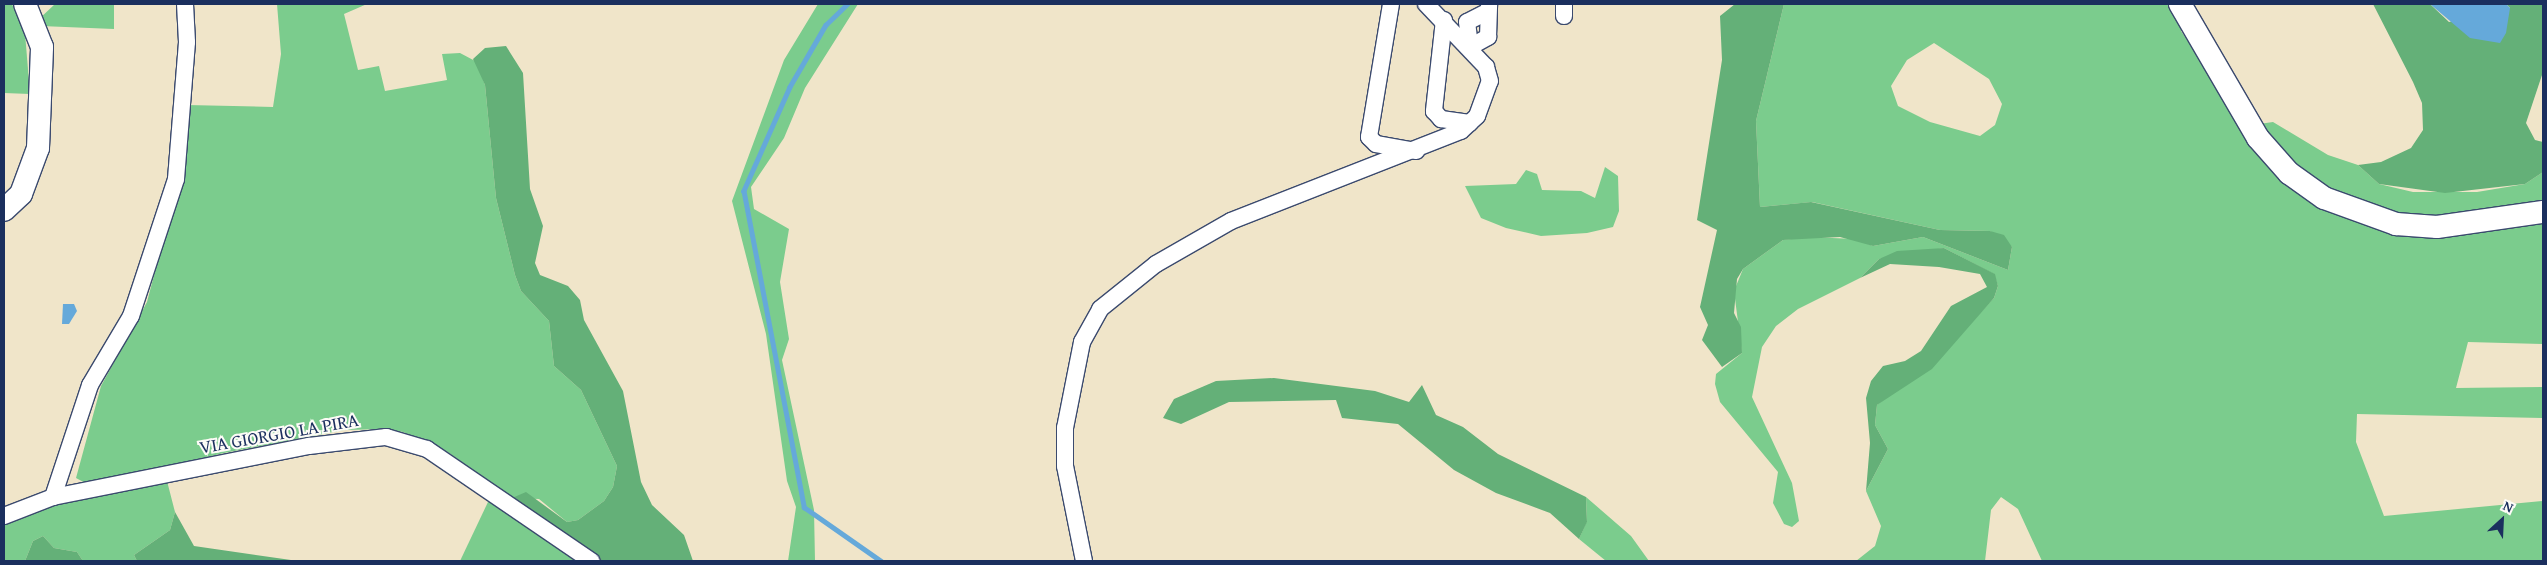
<!DOCTYPE html>
<html>
<head>
<meta charset="utf-8">
<style>
  body { margin:0 }
  #map { position:relative; width:2547px; height:565px; overflow:hidden; background:#f0e5c9; font-family:"Gentium Book Plus",serif }
  div>[style] { position:absolute }
  .green>* { inset:0; background:#7bcc8d }
  .forest>* { inset:0; background:#64b078 }
  .water>* { inset:0; background:#65a9da }
  .stream>* { height:4.5px; margin:-2.25px; padding:0 2.25px; transform-origin:2.25px; border-radius:2.25px; background:#65a9da }
  .roads { filter:drop-shadow(1px 0 #3b4a6e) drop-shadow(-1px 0 #3b4a6e) drop-shadow(0 1px #3b4a6e) drop-shadow(0 -1px #3b4a6e) }
  .street>* { height:16px; margin:-8px; padding:0 8px; transform-origin:8px; border-radius:8px; background:#fff }
  .secondary>* { height:22px; margin:-11px; padding:0 11px; transform-origin:11px; border-radius:11px; background:#fff }
  span { translate:-50% -50%; white-space:nowrap; text-align:center; line-height:1.15; -webkit-text-stroke:4px #fdfcf7; paint-order:stroke }
  .street-label { font-size:18px; color:#1b2f5e }
  .frame { position:absolute; inset:0; border:5px solid #1b2f5e; pointer-events:none }
  .north { position:absolute; left:2477px; top:495px; width:50px; height:50px; -webkit-text-stroke:4px #fdfcf7; paint-order:stroke; rotate:25deg; font-size:14px; font-weight:700; line-height:20px; text-align:center; color:#1b2f5e }
  .north::after { content:''; display:block; margin:auto; width:18px; height:22px; background:#1b2f5e; clip-path:polygon(50% 0,100% 100%,50% 72%,0 100%) }
</style>
</head>
<body>
<div id="map">
  <div class="green">
    <i style="clip-path:polygon(4px 4px,12px 4px,25px 33px,30px 94px,4px 93px)"></i>
    <i style="clip-path:polygon(55px 4px,114px 4px,114px 29px,41px 26px,38px 20px)"></i>
    <i style="clip-path:polygon(277px 4px,367px 4px,344px 14px,358px 70px,379px 66px,385px 91px,447px 80px,442px 54px,460px 53px,477px 62px,485px 85px,496px 198px,515px 275px,521px 291px,549px 321px,554px 366px,581px 390px,617px 466px,613px 487px,604px 501px,578px 520px,567px 522px,539px 499px,512px 498px,449px 453px,403px 432px,385px 429px,344px 430px,224px 453px,89px 485px,76px 478px,101px 386px,147px 302px,179px 180px,187px 105px,273px 107px,281px 54px)"></i>
    <i style="clip-path:polygon(818px 4px,858px 4px,805px 88px,784px 138px,751px 187px,754px 209px,789px 229px,780px 282px,789px 339px,782px 360px,814px 510px,815px 561px,788px 561px,796px 507px,787px 481px,766px 334px,732px 201px,784px 60px)"></i>
    <i style="clip-path:polygon(evenodd,1784px 4px,2185px 4px,2181px 31px,2245px 126px,2273px 122px,2328px 155px,2358px 165px,2379px 184px,2413px 192px,2477px 192px,2525px 184px,2543px 172px,2543px 344px,2468px 342px,2456px 388px,2543px 387px,2543px 418px,2357px 414px,2356px 442px,2384px 516px,2543px 501px,2543px 561px,2042px 561px,2018px 509px,2001px 497px,1991px 510px,1985px 561px,1856px 561px,1875px 546px,1881px 526px,1866px 491px,1888px 449px,1875px 425px,1877px 405px,1953px 342px,1994px 298px,1998px 286px,1994px 274px,1944px 248px,1879px 259px,1860px 278px,1798px 309px,1776px 326px,1762px 347px,1752px 397px,1792px 483px,1799px 521px,1792px 527px,1784px 524px,1773px 503px,1778px 472px,1720px 402px,1715px 384px,1716px 374px,1742px 353px,1734px 291px,1743px 269px,1783px 240px,1808px 237px,1856px 239px,1873px 246px,1923px 237px,2008px 270px,2012px 247px,1990px 231px,1940px 230px,1812px 202px,1760px 207px,1756px 121px,1784px 4px,1934px 43px,1989px 79px,2002px 104px,1995px 125px,1980px 136px,1930px 122px,1898px 106px,1891px 86px,1907px 60px,1934px 43px)"></i>
    <i style="clip-path:polygon(1605px 167px,1618px 176px,1619px 211px,1613px 227px,1587px 233px,1541px 236px,1506px 228px,1481px 218px,1465px 186px,1516px 184px,1526px 170px,1537px 174px,1542px 190px,1581px 191px,1595px 198px)"></i>
    <i style="clip-path:polygon(167px 481px,175px 512px,170px 530px,134px 555px,137px 561px,83px 561px,77px 552px,54px 548px,43px 536px,33px 541px,25px 561px,4px 561px,4px 523px,63px 502px)"></i>
    <i style="clip-path:polygon(1586px 497px,1631px 536px,1649px 561px,1606px 561px,1579px 539px,1587px 521px)"></i>
    <i style="clip-path:polygon(494px 501px,579px 561px,460px 561px,488px 502px)"></i>
  </div>
  <div class="forest">
    <i style="clip-path:polygon(1735px 4px,1784px 4px,1756px 121px,1760px 207px,1811px 202px,1940px 230px,1990px 231px,2004px 235px,2012px 247px,2008px 270px,1923px 237px,1873px 246px,1840px 237px,1783px 240px,1743px 269px,1737px 279px,1734px 313px,1741px 327px,1742px 353px,1722px 367px,1702px 340px,1708px 325px,1700px 307px,1717px 230px,1697px 220px,1722px 60px,1720px 16px)"></i>
    <i style="clip-path:polygon(2373px 4px,2430px 4px,2449px 22px,2510px 8px,2506px 4px,2543px 4px,2543px 72px,2526px 123px,2535px 140px,2543px 142px,2543px 172px,2525px 184px,2445px 193px,2379px 184px,2358px 165px,2381px 162px,2411px 148px,2423px 130px,2422px 103px,2413px 82px)"></i>
    <i style="clip-path:polygon(506px 46px,523px 73px,530px 189px,543px 226px,535px 263px,540px 275px,568px 286px,580px 300px,584px 320px,623px 391px,641px 482px,652px 505px,684px 535px,693px 561px,602px 561px,512px 498px,526px 492px,567px 522px,578px 520px,604px 501px,613px 487px,617px 466px,581px 390px,554px 366px,549px 321px,521px 291px,515px 275px,496px 198px,485px 85px,473px 59px,485px 48px)"></i>
    <i style="clip-path:polygon(1944px 248px,1995px 274px,1998px 286px,1994px 298px,1932px 369px,1877px 405px,1875px 425px,1888px 449px,1866px 491px,1870px 443px,1866px 398px,1871px 381px,1883px 366px,1905px 361px,1921px 351px,1951px 306px,1987px 287px,1980px 274px,1939px 267px,1890px 264px,1860px 278px,1879px 259px,1897px 251px)"></i>
    <i style="clip-path:polygon(1274px 378px,1375px 391px,1409px 402px,1422px 385px,1436px 415px,1463px 427px,1498px 454px,1586px 497px,1587px 522px,1579px 539px,1550px 513px,1496px 493px,1454px 470px,1398px 424px,1342px 418px,1336px 400px,1229px 402px,1181px 424px,1163px 418px,1174px 399px,1216px 381px)"></i>
    <i style="clip-path:polygon(175px 512px,194px 546px,298px 561px,137px 561px,134px 555px,170px 530px)"></i>
    <i style="clip-path:polygon(43px 536px,54px 548px,77px 552px,83px 561px,25px 561px,33px 541px)"></i>
  </div>
  <div class="water">
    <i style="clip-path:polygon(2430px 4px,2506px 4px,2510px 8px,2506px 33px,2500px 43px,2470px 38px)"></i>
    <i style="clip-path:polygon(63px 304px,74px 304px,77px 311px,69px 324px,62px 324px)"></i>
  </div>
  <div class="stream">
    <i style="left:848px;top:4px;width:30px;rotate:136deg"></i>
    <i style="left:826px;top:25px;width:72px;rotate:120.1deg"></i>
    <i style="left:790px;top:87px;width:114px;rotate:113.9deg"></i>
    <i style="left:744px;top:191px;width:322px;rotate:79.2deg"></i>
    <i style="left:804px;top:507px;width:94px;rotate:35deg"></i>
  </div>
  <div class="roads">
    <div class="street">
      <i style="left:1391px;top:4px;width:135px;rotate:99.4deg"></i>
      <i style="left:1369px;top:137px;width:10px;rotate:45deg"></i>
      <i style="left:1376px;top:144px;width:41px;rotate:9.9deg"></i>
      <i style="left:1564px;top:4px;width:12px;rotate:90deg"></i>
      <i style="left:1487px;top:12px;width:22px;rotate:153deg"></i>
      <i style="left:1467px;top:22px;width:25px;rotate:83deg"></i>
      <i style="left:1470px;top:47px;width:21px;rotate:-29deg"></i>
      <i style="left:1488px;top:37px;width:33px;rotate:-88deg"></i>
      <i style="left:1444px;top:20px;width:92px;rotate:96.3deg"></i>
      <i style="left:1434px;top:111px;width:11px;rotate:49deg"></i>
      <i style="left:1441px;top:119px;width:29px;rotate:8deg"></i>
      <i style="left:53px;top:497px;width:118px;rotate:-71.7deg"></i>
      <i style="left:90px;top:385px;width:80px;rotate:-59.3deg"></i>
      <i style="left:131px;top:316px;width:144px;rotate:-71.8deg"></i>
      <i style="left:176px;top:179px;width:137px;rotate:-85.4deg"></i>
      <i style="left:187px;top:42px;width:38px;rotate:-93deg"></i>
      <i style="left:4px;top:516px;width:53px;rotate:-21.2deg"></i>
      <i style="left:53px;top:497px;width:261px;rotate:-11.3deg"></i>
      <i style="left:309px;top:446px;width:78px;rotate:-6.7deg"></i>
      <i style="left:386px;top:437px;width:43px;rotate:16.3deg"></i>
      <i style="left:427px;top:449px;width:199px;rotate:34.3deg"></i>
      <i style="left:1084px;top:561px;width:97px;rotate:-101.3deg"></i>
      <i style="left:1065px;top:466px;width:38px;rotate:-90deg"></i>
      <i style="left:1065px;top:428px;width:88px;rotate:-78.8deg"></i>
      <i style="left:1082px;top:342px;width:38px;rotate:-61deg"></i>
      <i style="left:1100px;top:309px;width:72px;rotate:-38.8deg"></i>
      <i style="left:1156px;top:264px;width:86px;rotate:-29.8deg"></i>
      <i style="left:1231px;top:221px;width:247px;rotate:-21.4deg"></i>
      <i style="left:1461px;top:131px;width:22px;rotate:-43deg"></i>
      <i style="left:1477px;top:116px;width:37px;rotate:-70deg"></i>
      <i style="left:1490px;top:81px;width:15px;rotate:-106deg"></i>
      <i style="left:1486px;top:67px;width:87px;rotate:-133.6deg"></i>
    </div>
    <div class="secondary">
      <i style="left:2180px;top:4px;width:155px;rotate:59.8deg"></i>
      <i style="left:2258px;top:138px;width:47px;rotate:48.5deg"></i>
      <i style="left:2289px;top:173px;width:43px;rotate:35.5deg"></i>
      <i style="left:2324px;top:198px;width:77px;rotate:19.9deg"></i>
      <i style="left:2396px;top:224px;width:41px;rotate:4.2deg"></i>
      <i style="left:2437px;top:227px;width:107px;rotate:-8.1deg"></i>
      <i style="left:4px;top:210px;width:23px;rotate:-43deg"></i>
      <i style="left:21px;top:194px;width:49px;rotate:-69.7deg"></i>
      <i style="left:38px;top:148px;width:101px;rotate:-87.7deg"></i>
      <i style="left:42px;top:47px;width:46px;rotate:-111.6deg"></i>
    </div>
  </div>
  <div class="street-label">
    <span style="left:279px;top:434px;rotate:-10deg">VIA GIORGIO LA PIRA</span>
  </div>
  <div class="frame"></div>
  <div class="north">N</div>
</div>
</body>
</html>
